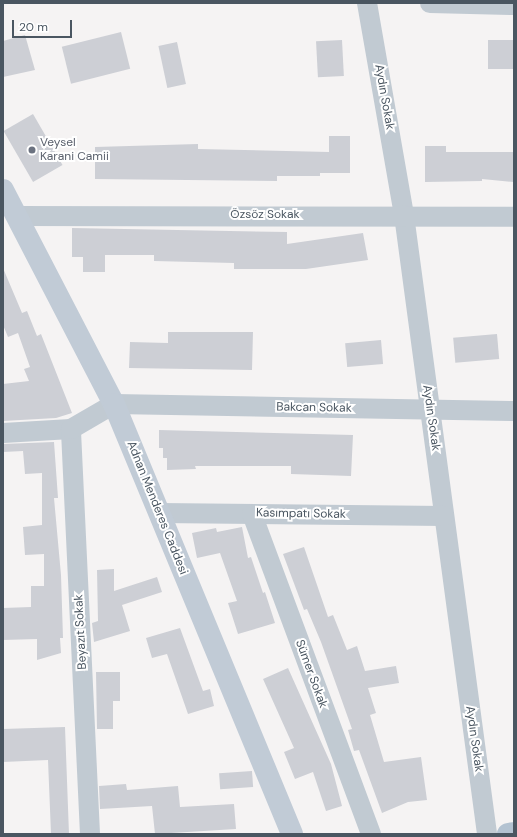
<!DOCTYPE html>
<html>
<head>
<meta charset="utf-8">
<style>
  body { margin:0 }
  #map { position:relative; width:517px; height:837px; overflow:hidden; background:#f5f3f3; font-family:"DM Sans",sans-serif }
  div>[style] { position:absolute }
  .building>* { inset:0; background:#cdcfd5; transform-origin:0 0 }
  .street>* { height:20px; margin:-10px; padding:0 10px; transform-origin:10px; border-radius:10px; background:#c1cad2 }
  .secondary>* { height:22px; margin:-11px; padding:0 11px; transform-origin:11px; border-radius:11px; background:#c1cbd6 }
  .primary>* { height:22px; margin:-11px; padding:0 11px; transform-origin:11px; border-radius:11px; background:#b3c2d1 }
  .dots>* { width:11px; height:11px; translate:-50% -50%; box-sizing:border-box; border:2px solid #fff; border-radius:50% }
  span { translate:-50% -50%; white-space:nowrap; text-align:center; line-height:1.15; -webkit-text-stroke:4px #fff; paint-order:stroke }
  .street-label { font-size:12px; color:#4a5661 }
  .worship-label { font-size:12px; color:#5b616d }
  .left { translate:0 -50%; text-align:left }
  .frame { position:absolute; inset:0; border:4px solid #4a5661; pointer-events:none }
  .scale { position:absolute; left:12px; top:20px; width:60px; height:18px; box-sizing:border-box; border:2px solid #4a5661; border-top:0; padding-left:5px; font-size:12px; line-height:14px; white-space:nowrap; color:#4a5661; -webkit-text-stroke:3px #fff; paint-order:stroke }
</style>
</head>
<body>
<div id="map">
  <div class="building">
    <i style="left:121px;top:32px;width:38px;height:61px;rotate:76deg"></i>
    <i style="clip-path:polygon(25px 35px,35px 70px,3px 77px,3px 41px)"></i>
    <i style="left:342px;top:40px;width:36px;height:26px;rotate:87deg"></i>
    <i style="left:488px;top:40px;width:26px;height:29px"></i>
    <i style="left:177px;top:42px;width:43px;height:19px;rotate:78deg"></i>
    <i style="left:33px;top:114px;width:59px;height:34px;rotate:60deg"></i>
    <i style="clip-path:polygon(329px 136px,350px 136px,350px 173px,320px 173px,320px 176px,277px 176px,277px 181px,95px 179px,95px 147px,198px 144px,198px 149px,329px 152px)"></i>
    <i style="clip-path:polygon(425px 146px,446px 146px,446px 152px,514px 152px,514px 182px,482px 179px,482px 181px,425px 182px)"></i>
    <i style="clip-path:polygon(72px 228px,287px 232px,287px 244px,363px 233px,368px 260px,306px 269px,234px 269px,234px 263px,154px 261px,154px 255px,105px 255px,105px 272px,83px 272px,83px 257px,72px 257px)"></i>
    <i style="clip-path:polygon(3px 268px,22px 313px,27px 311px,37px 336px,41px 334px,72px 413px,56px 418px,3px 421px,3px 384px,29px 381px,24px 369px,30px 367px,18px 333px,8px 337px,3px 325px)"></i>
    <i style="clip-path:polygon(168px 332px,253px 332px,252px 370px,129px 368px,130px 342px,168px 343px)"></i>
    <i style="left:497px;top:334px;width:25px;height:44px;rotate:85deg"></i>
    <i style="left:381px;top:340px;width:24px;height:36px;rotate:85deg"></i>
    <i style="clip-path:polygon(159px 430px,353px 435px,351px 476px,291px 474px,291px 466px,195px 466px,196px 469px,167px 470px,167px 458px,163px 458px,163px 448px,159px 448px)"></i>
    <i style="clip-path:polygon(54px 442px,58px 498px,54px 498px,61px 575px,63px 638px,60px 638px,61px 653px,37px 660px,37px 639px,3px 640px,3px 608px,31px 607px,31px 586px,44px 586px,44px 554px,25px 555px,23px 527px,42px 525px,42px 473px,25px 474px,23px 451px,3px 452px,3px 444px)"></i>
    <i style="clip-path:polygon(242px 527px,248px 558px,251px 557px,263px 593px,265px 592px,275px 623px,238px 634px,228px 603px,237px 601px,220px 553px,197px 558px,192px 533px,216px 528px,217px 532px)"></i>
    <i style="clip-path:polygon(304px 547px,328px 617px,333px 615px,347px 650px,357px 646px,365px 671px,396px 666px,399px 683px,368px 688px,376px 713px,370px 715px,384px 762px,421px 757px,427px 800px,408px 802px,382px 813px,359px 750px,354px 751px,348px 730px,352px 729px,321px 642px,307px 609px,304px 610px,283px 554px)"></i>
    <i style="clip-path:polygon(114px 569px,114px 591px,157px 577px,162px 592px,122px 605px,130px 631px,94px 642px,92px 623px,98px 621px,97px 570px)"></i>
    <i style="clip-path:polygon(180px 628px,203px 691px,210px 689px,214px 706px,188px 714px,167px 654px,152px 658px,146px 638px)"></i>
    <i style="clip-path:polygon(288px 668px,331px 764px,342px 806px,326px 811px,313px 772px,295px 779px,284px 752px,294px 748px,263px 679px)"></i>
    <i style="clip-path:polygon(96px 672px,120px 672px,120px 701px,113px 701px,113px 729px,97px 729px)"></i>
    <i style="clip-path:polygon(65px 727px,69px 834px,51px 834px,48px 760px,3px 762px,3px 729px)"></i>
    <i style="left:252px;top:771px;width:16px;height:33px;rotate:86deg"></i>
    <i style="clip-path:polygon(126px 784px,127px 790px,178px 786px,180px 807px,234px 804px,236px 829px,155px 834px,152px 806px,100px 809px,99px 786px)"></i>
  </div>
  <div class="street">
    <i style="left:367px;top:3px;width:215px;rotate:80.1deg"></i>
    <i style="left:404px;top:215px;width:625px;rotate:82.36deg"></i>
    <i style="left:430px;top:3px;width:84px;rotate:1.4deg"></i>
    <i style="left:16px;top:216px;width:498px;rotate:0.1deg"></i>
    <i style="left:3px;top:433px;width:68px;rotate:-3.4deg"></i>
    <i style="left:159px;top:513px;width:285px;rotate:0.6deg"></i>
    <i style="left:252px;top:514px;width:341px;rotate:69.6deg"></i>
    <i style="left:90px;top:834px;width:405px;rotate:-92.7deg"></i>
    <i style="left:71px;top:429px;width:50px;rotate:-30.2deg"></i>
    <i style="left:114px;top:404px;width:400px;rotate:1deg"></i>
  </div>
  <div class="secondary">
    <i style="left:3px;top:190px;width:241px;rotate:62.6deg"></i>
    <i style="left:114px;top:404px;width:465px;rotate:67.5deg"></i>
  </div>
  <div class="primary">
    <i style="left:508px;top:834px;width:6px;rotate:-9deg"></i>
  </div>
  <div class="dots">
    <i style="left:32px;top:150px;background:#6b7280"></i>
  </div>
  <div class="street-label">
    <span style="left:384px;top:97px;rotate:80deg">Aydın Sokak</span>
    <span style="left:265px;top:215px">Özsöz Sokak</span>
    <span style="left:314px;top:408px;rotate:1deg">Bakcan Sokak</span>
    <span style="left:431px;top:418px;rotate:82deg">Aydın Sokak</span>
    <span style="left:157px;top:508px;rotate:68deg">Adnan Menderes Caddesi</span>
    <span style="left:301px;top:514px;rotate:1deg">Kasımpatı Sokak</span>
    <span style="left:81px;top:632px;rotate:-93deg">Beyazıt Sokak</span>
    <span style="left:311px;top:674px;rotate:70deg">Sümer Sokak</span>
    <span style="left:474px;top:739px;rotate:82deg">Aydın Sokak</span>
  </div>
  <div class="worship-label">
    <span class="left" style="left:40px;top:150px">Veysel<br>Karani Camii</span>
  </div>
  <div class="frame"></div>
  <div class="scale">20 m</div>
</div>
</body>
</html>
